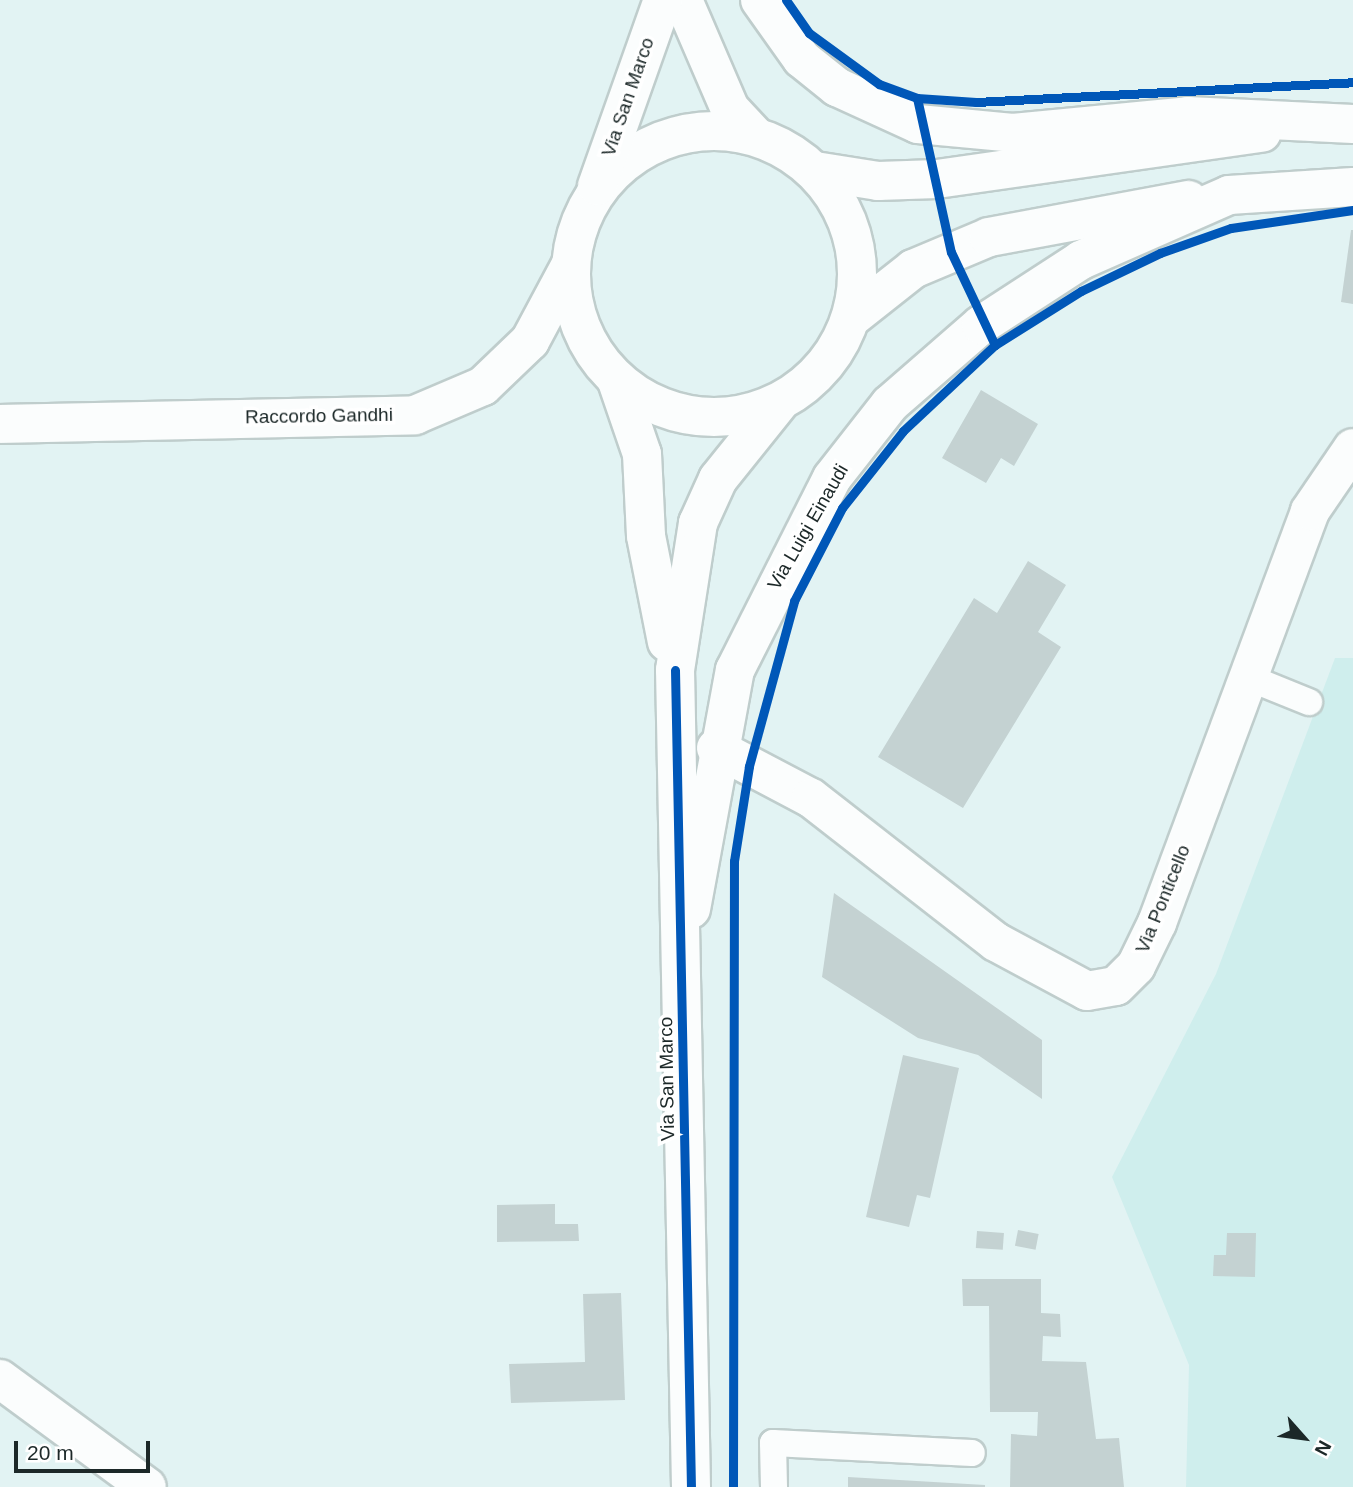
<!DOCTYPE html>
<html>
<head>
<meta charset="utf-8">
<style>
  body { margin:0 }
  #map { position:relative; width:1353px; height:1487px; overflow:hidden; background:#e2f3f3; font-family:Helvetica,sans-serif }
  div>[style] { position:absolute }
  .built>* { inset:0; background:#cfeeed }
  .building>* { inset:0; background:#c4d2d2; transform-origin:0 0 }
  .roads { filter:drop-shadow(2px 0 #bfcdcc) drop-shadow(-2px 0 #bfcdcc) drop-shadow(0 2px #bfcdcc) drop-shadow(0 -2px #bfcdcc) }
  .service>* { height:26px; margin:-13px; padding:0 13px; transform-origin:13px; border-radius:13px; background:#fbfdfd }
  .minor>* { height:38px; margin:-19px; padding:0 19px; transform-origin:19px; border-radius:19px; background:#fbfdfd }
  .tertiary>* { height:38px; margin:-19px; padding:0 19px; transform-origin:19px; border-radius:19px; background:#fbfdfd }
  .secondary>* { height:38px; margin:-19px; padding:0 19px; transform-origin:19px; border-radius:19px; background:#fbfdfd }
  .secondary>.ring { margin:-19px; padding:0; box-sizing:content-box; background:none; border:38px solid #fbfdfd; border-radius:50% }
  .cycleway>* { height:9px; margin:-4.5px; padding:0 4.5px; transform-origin:4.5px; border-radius:4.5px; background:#0057b8 }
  span { translate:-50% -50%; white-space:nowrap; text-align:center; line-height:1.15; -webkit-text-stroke:7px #fff; paint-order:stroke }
  .street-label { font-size:19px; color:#1c2828 }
  .north { position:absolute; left:1269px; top:1403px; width:70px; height:70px; -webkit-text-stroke:5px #fff; paint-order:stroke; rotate:118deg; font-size:19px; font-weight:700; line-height:28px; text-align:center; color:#1c2828 }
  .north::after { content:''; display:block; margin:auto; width:24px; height:32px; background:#1c2828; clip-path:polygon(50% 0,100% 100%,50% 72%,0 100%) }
  .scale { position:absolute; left:14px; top:1441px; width:136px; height:32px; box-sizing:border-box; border:4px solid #1c2828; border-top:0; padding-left:9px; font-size:21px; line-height:24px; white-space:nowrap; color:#1c2828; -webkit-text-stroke:5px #fff; paint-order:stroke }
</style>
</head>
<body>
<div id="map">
  <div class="built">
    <i style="clip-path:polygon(1335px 658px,1353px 658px,1353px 1487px,1186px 1487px,1189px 1365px,1112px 1177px,1216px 974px)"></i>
  </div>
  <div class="building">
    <i style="clip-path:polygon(1351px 230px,1353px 230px,1353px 304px,1341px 302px)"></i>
    <i style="clip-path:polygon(981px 390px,1038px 424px,1014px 466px,1001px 458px,986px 483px,942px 458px)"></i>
    <i style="clip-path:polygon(1028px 561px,1066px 585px,1038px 632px,1061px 647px,963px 808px,878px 757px,974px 598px,997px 613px)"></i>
    <i style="clip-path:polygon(834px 893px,1042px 1040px,1042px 1099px,978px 1055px,918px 1038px,822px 977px)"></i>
    <i style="clip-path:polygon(903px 1055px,959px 1068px,930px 1198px,917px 1195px,909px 1227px,866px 1217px)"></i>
    <i style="clip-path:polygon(555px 1204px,555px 1224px,578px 1224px,579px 1241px,497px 1242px,497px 1205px)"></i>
    <i style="left:1018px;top:1230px;width:21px;height:16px;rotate:11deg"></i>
    <i style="left:977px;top:1231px;width:27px;height:17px;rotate:4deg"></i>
    <i style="clip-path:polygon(1227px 1233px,1256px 1233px,1255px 1277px,1213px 1276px,1214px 1255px,1226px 1255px)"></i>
    <i style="clip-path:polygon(962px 1279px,1041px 1279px,1041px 1313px,1060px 1314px,1061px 1337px,1043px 1336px,1042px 1361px,1086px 1362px,1096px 1439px,1119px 1438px,1124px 1487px,1010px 1487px,1011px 1434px,1037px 1436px,1038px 1412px,990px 1412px,989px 1306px,963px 1306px)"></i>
    <i style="clip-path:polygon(621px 1293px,625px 1400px,511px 1403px,509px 1364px,585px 1362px,583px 1294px)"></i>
    <i style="clip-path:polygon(848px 1477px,985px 1485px,985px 1487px,848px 1487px)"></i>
  </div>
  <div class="roads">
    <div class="service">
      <i style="left:1247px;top:677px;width:67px;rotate:22deg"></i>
      <i style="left:774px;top:1487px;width:44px;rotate:-91.3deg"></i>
      <i style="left:773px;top:1443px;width:199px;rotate:2.9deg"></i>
    </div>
    <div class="minor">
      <i style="left:716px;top:748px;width:107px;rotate:27.8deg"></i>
      <i style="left:811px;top:798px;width:234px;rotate:37.9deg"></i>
      <i style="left:996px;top:942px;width:103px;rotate:28.3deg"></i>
      <i style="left:1087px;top:991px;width:29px;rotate:-10deg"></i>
      <i style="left:1116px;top:986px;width:28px;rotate:-45deg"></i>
      <i style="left:1136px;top:966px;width:48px;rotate:-64deg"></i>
      <i style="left:1157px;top:923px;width:439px;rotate:-69.6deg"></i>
      <i style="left:1310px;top:511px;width:76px;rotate:-55.7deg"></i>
      <i style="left:0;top:1379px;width:182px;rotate:36.3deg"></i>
    </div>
    <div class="tertiary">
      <i style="left:760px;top:0;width:72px;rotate:54.6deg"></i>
      <i style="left:802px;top:59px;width:45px;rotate:38.7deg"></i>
      <i style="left:837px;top:87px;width:89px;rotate:24.6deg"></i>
      <i style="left:918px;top:124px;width:95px;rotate:5.4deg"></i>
      <i style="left:1013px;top:133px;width:176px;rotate:-5.5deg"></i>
      <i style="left:1188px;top:116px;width:165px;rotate:2.8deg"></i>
      <i style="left:815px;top:171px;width:64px;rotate:9deg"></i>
      <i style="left:878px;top:181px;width:59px;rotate:-1.9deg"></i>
      <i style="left:937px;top:179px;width:328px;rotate:-8.1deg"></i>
      <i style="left:851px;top:318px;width:79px;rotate:-38.3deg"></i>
      <i style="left:913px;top:269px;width:82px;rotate:-22.8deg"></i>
      <i style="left:989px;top:237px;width:203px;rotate:-10.5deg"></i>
      <i style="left:691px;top:909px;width:243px;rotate:-79.6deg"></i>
      <i style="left:735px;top:670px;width:215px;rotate:-63.2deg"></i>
      <i style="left:832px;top:478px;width:94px;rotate:-51.9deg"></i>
      <i style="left:890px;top:404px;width:121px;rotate:-41deg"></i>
      <i style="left:981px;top:325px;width:119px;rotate:-33deg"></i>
      <i style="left:1081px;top:260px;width:162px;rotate:-23.7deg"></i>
      <i style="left:1229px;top:195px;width:124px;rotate:-3.7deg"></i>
    </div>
    <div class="secondary">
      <i style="left:683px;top:0;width:119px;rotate:66.7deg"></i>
      <i style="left:730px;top:109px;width:37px;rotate:47deg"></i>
      <i class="ring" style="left:571px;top:131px;width:248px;height:248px"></i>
      <i style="left:597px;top:186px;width:197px;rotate:-70.5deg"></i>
      <i style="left:617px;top:381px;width:77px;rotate:71.1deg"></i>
      <i style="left:642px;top:454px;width:82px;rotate:87.2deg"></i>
      <i style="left:646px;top:536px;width:108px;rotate:78.8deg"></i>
      <i style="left:0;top:424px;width:415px;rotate:-1.2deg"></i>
      <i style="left:415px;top:415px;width:74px;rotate:-23.1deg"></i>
      <i style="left:483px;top:386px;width:65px;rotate:-43.8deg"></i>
      <i style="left:530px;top:341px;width:85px;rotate:-61.9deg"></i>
      <i style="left:691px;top:1487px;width:817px;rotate:-91.12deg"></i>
      <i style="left:675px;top:670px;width:149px;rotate:-81.1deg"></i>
      <i style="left:698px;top:523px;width:48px;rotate:-65.6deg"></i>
      <i style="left:718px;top:479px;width:97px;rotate:-51.2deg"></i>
    </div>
  </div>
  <div class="cycleway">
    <i style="left:786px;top:0;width:40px;rotate:55.1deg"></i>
    <i style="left:809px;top:33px;width:87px;rotate:36.1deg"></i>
    <i style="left:879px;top:84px;width:40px;rotate:20.2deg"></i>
    <i style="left:917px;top:98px;width:59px;rotate:3.9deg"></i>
    <i style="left:976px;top:102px;width:378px;rotate:-3deg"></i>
    <i style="left:917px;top:98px;width:158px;rotate:77.6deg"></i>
    <i style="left:951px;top:252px;width:103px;rotate:64.7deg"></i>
    <i style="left:675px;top:670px;width:817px;rotate:88.88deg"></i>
    <i style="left:733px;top:1487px;width:626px;rotate:-89.91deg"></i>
    <i style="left:734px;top:861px;width:96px;rotate:-81deg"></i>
    <i style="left:749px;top:766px;width:171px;rotate:-74.7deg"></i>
    <i style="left:794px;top:601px;width:105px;rotate:-62.7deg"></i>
    <i style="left:842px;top:508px;width:98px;rotate:-51.6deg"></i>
    <i style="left:903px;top:431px;width:126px;rotate:-43.1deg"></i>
    <i style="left:995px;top:345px;width:102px;rotate:-32.1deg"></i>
    <i style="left:1081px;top:291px;width:88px;rotate:-25.7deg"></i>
    <i style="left:1160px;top:253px;width:75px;rotate:-19.4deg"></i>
    <i style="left:1231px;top:228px;width:123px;rotate:-8.4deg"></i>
  </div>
  <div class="street-label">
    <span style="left:628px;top:97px;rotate:-71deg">Via San Marco</span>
    <span style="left:319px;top:416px;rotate:-1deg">Raccordo Gandhi</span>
    <span style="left:808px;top:527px;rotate:-60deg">Via Luigi Einaudi</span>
    <span style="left:1163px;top:899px;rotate:-68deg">Via Ponticello</span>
    <span style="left:667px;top:1079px;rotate:-91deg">Via San Marco</span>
  </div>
  <div class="north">N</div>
  <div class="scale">20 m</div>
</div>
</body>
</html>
